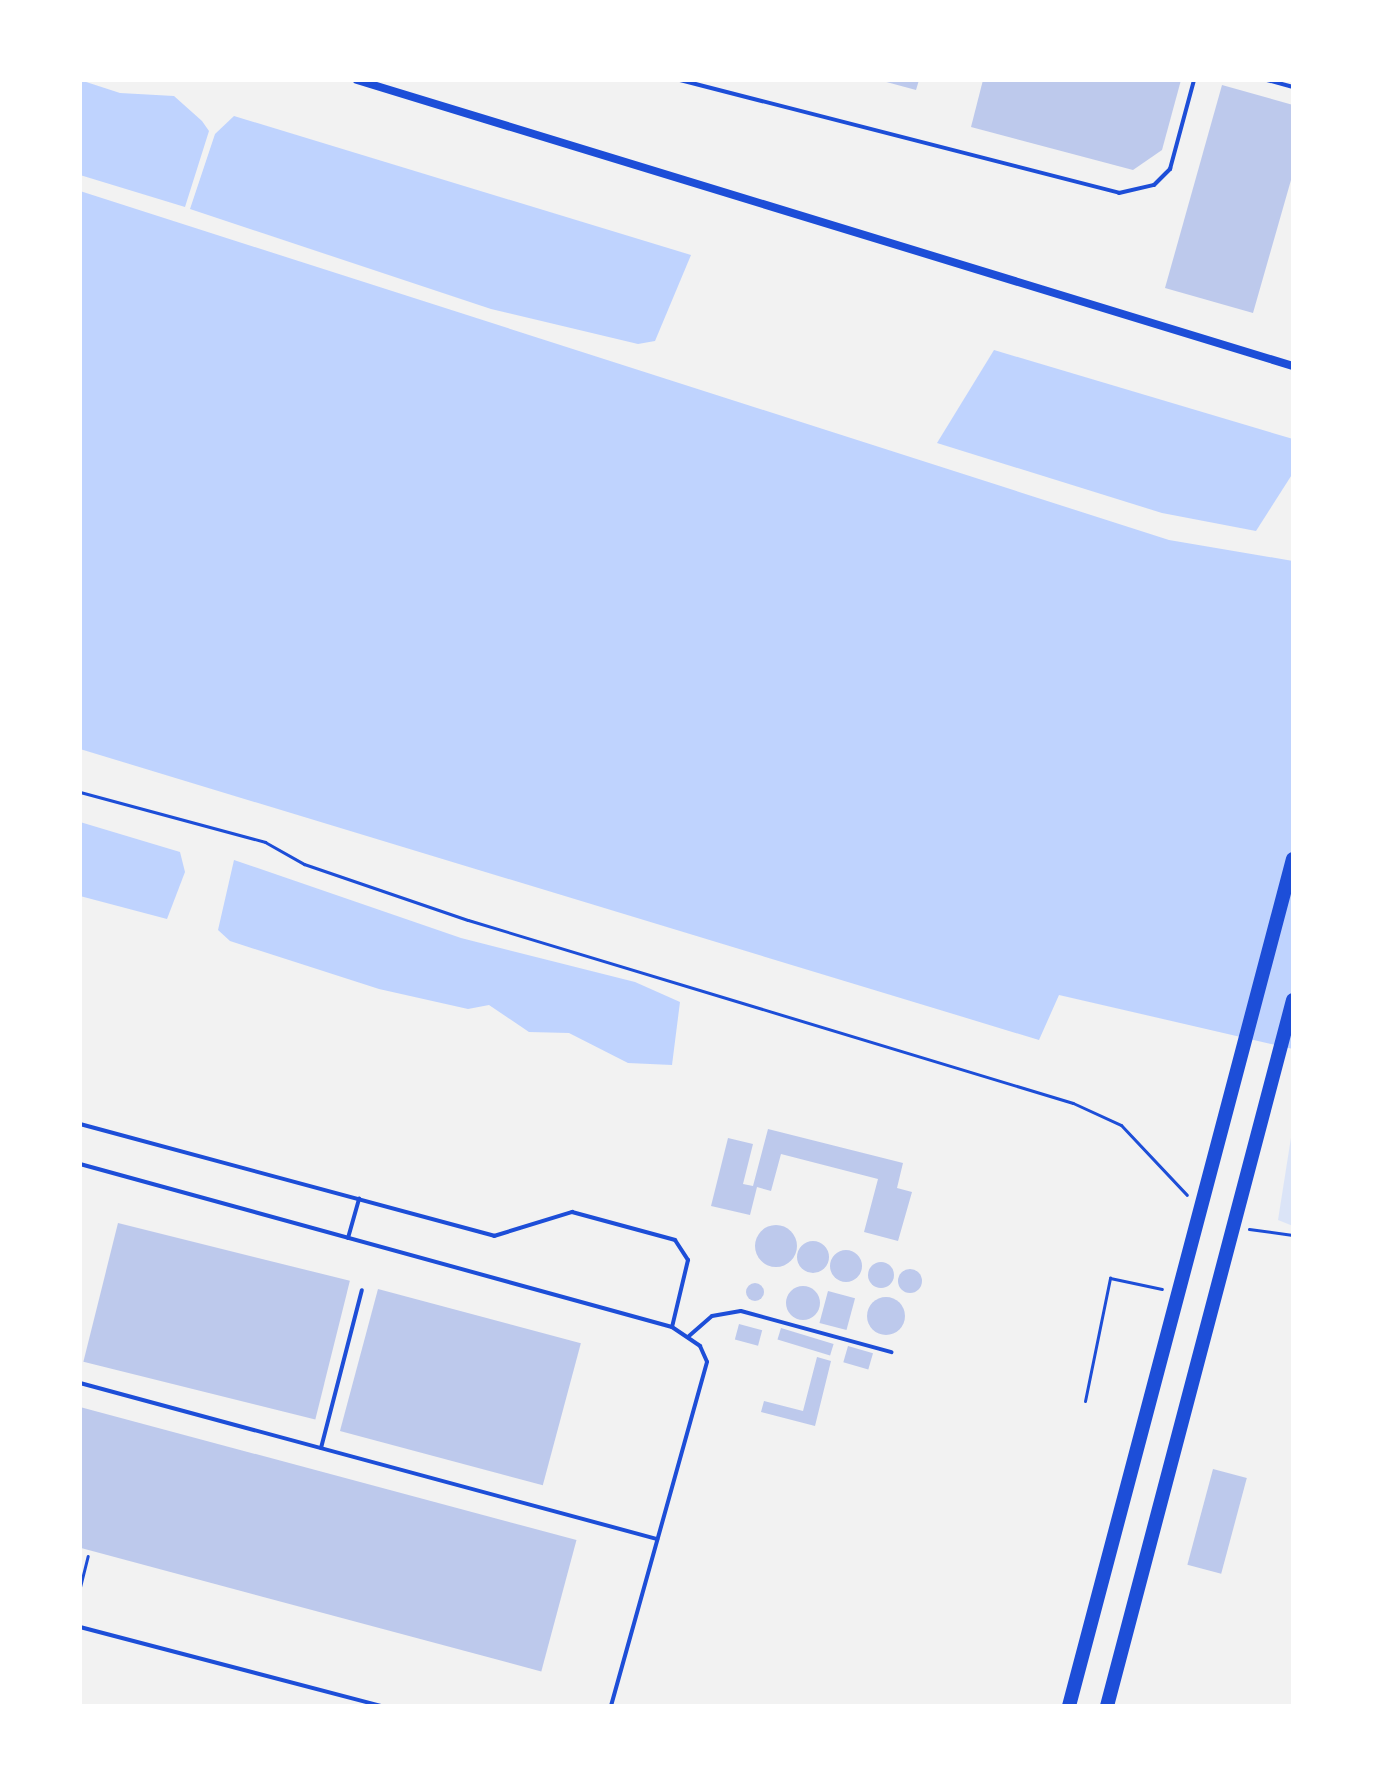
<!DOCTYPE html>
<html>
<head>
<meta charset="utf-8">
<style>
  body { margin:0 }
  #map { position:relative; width:1373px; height:1786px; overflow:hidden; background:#f2f2f2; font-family:Commissioner,sans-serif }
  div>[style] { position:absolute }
  .green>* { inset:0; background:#dbe4f7 }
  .water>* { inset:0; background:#bfd3fe }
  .building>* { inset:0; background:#bdc9ec; transform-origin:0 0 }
  .round { border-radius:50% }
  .path>* { height:3px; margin:-1.5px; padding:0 1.5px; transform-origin:1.5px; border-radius:1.5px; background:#1d4ed8 }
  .service>* { height:4px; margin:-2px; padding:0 2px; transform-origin:2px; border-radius:2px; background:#1d4ed8 }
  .minor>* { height:8px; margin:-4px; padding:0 4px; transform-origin:4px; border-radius:4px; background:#1d4ed8 }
  .motorway>* { height:14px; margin:-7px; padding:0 7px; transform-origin:7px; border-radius:7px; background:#1d4ed8 }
  span { translate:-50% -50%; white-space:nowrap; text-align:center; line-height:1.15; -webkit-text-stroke:8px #fff; paint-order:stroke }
  .frame { position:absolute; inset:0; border:82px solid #fff; pointer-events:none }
</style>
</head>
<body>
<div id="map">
  <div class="green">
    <i style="clip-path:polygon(1293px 1125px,1293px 1226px,1278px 1220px)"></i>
  </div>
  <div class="water">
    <i style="clip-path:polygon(80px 80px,120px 93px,174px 96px,202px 121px,209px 131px,185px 207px,80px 175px)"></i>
    <i style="clip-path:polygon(234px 116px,691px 255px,655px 341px,638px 344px,491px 309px,190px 209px,215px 134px)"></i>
    <i style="clip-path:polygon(80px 191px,1169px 540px,1293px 561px,1293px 1049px,1059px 995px,1039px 1040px,80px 749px)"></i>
    <i style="clip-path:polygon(994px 350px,1293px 439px,1293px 473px,1256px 531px,1162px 513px,937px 443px)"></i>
    <i style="clip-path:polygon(80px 822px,180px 852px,185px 872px,167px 919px,80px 896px)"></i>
    <i style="clip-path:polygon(234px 860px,461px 938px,635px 982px,680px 1002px,672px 1065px,628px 1063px,569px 1033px,529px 1032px,489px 1005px,468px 1009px,379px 989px,230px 941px,218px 930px)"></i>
  </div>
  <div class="building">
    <i style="clip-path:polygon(879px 80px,919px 80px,916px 90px)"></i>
    <i style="clip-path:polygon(983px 80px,1181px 80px,1162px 150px,1133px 170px,971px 127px)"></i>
    <i style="clip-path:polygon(1222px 85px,1293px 105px,1293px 173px,1253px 313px,1165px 288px)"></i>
    <i style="clip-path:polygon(768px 1129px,903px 1163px,897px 1188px,912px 1192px,898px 1241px,864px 1232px,878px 1179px,781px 1154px,771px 1191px,757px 1187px,750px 1215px,711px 1206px,728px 1138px,753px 1144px,743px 1184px,753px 1186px)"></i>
    <i style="left:118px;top:1223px;width:239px;height:143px;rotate:14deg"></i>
    <i class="round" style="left:755px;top:1225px;width:42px;height:42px"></i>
    <i class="round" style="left:797px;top:1241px;width:32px;height:32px"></i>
    <i class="round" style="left:830px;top:1250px;width:32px;height:32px"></i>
    <i class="round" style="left:868px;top:1262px;width:26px;height:26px"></i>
    <i class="round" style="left:898px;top:1269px;width:24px;height:24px"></i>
    <i class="round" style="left:746px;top:1283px;width:18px;height:18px"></i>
    <i class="round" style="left:786px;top:1286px;width:34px;height:34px"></i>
    <i style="left:378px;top:1289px;width:210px;height:147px;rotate:15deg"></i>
    <i style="left:828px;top:1291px;width:28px;height:33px;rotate:15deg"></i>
    <i class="round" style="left:867px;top:1297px;width:38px;height:38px"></i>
    <i style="left:739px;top:1324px;width:24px;height:16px;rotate:15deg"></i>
    <i style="left:781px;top:1328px;width:55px;height:12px;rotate:17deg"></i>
    <i style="left:848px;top:1346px;width:26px;height:17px;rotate:16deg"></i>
    <i style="clip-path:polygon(817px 1357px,831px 1361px,815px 1426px,761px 1412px,764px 1401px,803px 1411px)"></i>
    <i style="left:80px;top:1407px;width:514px;height:136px;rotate:15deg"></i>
    <i style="left:1213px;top:1469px;width:35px;height:99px;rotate:15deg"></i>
  </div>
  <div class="path">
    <i style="left:80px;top:792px;width:192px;rotate:15.1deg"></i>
    <i style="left:265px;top:842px;width:45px;rotate:29.4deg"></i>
    <i style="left:304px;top:864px;width:173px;rotate:18.9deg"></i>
    <i style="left:468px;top:920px;width:632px;rotate:16.83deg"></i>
    <i style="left:1073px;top:1103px;width:53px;rotate:24.6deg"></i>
    <i style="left:1121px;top:1125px;width:96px;rotate:46.7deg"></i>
    <i style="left:1249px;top:1229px;width:44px;rotate:7.8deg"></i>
    <i style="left:1085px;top:1401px;width:126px;rotate:-78.5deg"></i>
    <i style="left:1110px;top:1278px;width:53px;rotate:11.9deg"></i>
    <i style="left:80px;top:1587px;width:32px;rotate:-76deg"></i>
  </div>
  <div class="service">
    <i style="left:680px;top:80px;width:453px;rotate:14.4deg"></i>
    <i style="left:1119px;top:193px;width:36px;rotate:-13deg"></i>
    <i style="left:1154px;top:185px;width:23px;rotate:-45deg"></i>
    <i style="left:1170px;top:169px;width:92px;rotate:-74.9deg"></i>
    <i style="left:1267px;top:80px;width:27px;rotate:15deg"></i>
    <i style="left:80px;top:1124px;width:429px;rotate:15.1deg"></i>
    <i style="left:494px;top:1236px;width:82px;rotate:-17.1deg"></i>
    <i style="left:572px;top:1212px;width:107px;rotate:15.2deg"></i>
    <i style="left:675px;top:1240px;width:24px;rotate:57deg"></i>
    <i style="left:688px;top:1260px;width:69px;rotate:103.4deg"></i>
    <i style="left:80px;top:1164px;width:614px;rotate:15.39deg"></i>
    <i style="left:672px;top:1327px;width:34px;rotate:34deg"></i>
    <i style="left:700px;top:1346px;width:17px;rotate:66deg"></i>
    <i style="left:707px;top:1362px;width:357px;rotate:105.6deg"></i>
    <i style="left:348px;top:1238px;width:41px;rotate:-74.2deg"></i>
    <i style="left:689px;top:1336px;width:30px;rotate:-41deg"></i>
    <i style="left:712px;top:1316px;width:29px;rotate:-10deg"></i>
    <i style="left:741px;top:1311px;width:156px;rotate:15.3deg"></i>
    <i style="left:80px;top:1383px;width:598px;rotate:15.13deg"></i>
    <i style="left:321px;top:1448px;width:163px;rotate:-75.5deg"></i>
    <i style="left:80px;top:1627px;width:311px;rotate:14.7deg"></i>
  </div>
  <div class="minor">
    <i style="left:357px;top:80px;width:979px;rotate:16.99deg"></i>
  </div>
  <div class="motorway">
    <i style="left:1069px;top:1706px;width:876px;rotate:-75.19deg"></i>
    <i style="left:1107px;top:1706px;width:730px;rotate:-75.24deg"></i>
  </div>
  <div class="frame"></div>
</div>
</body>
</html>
